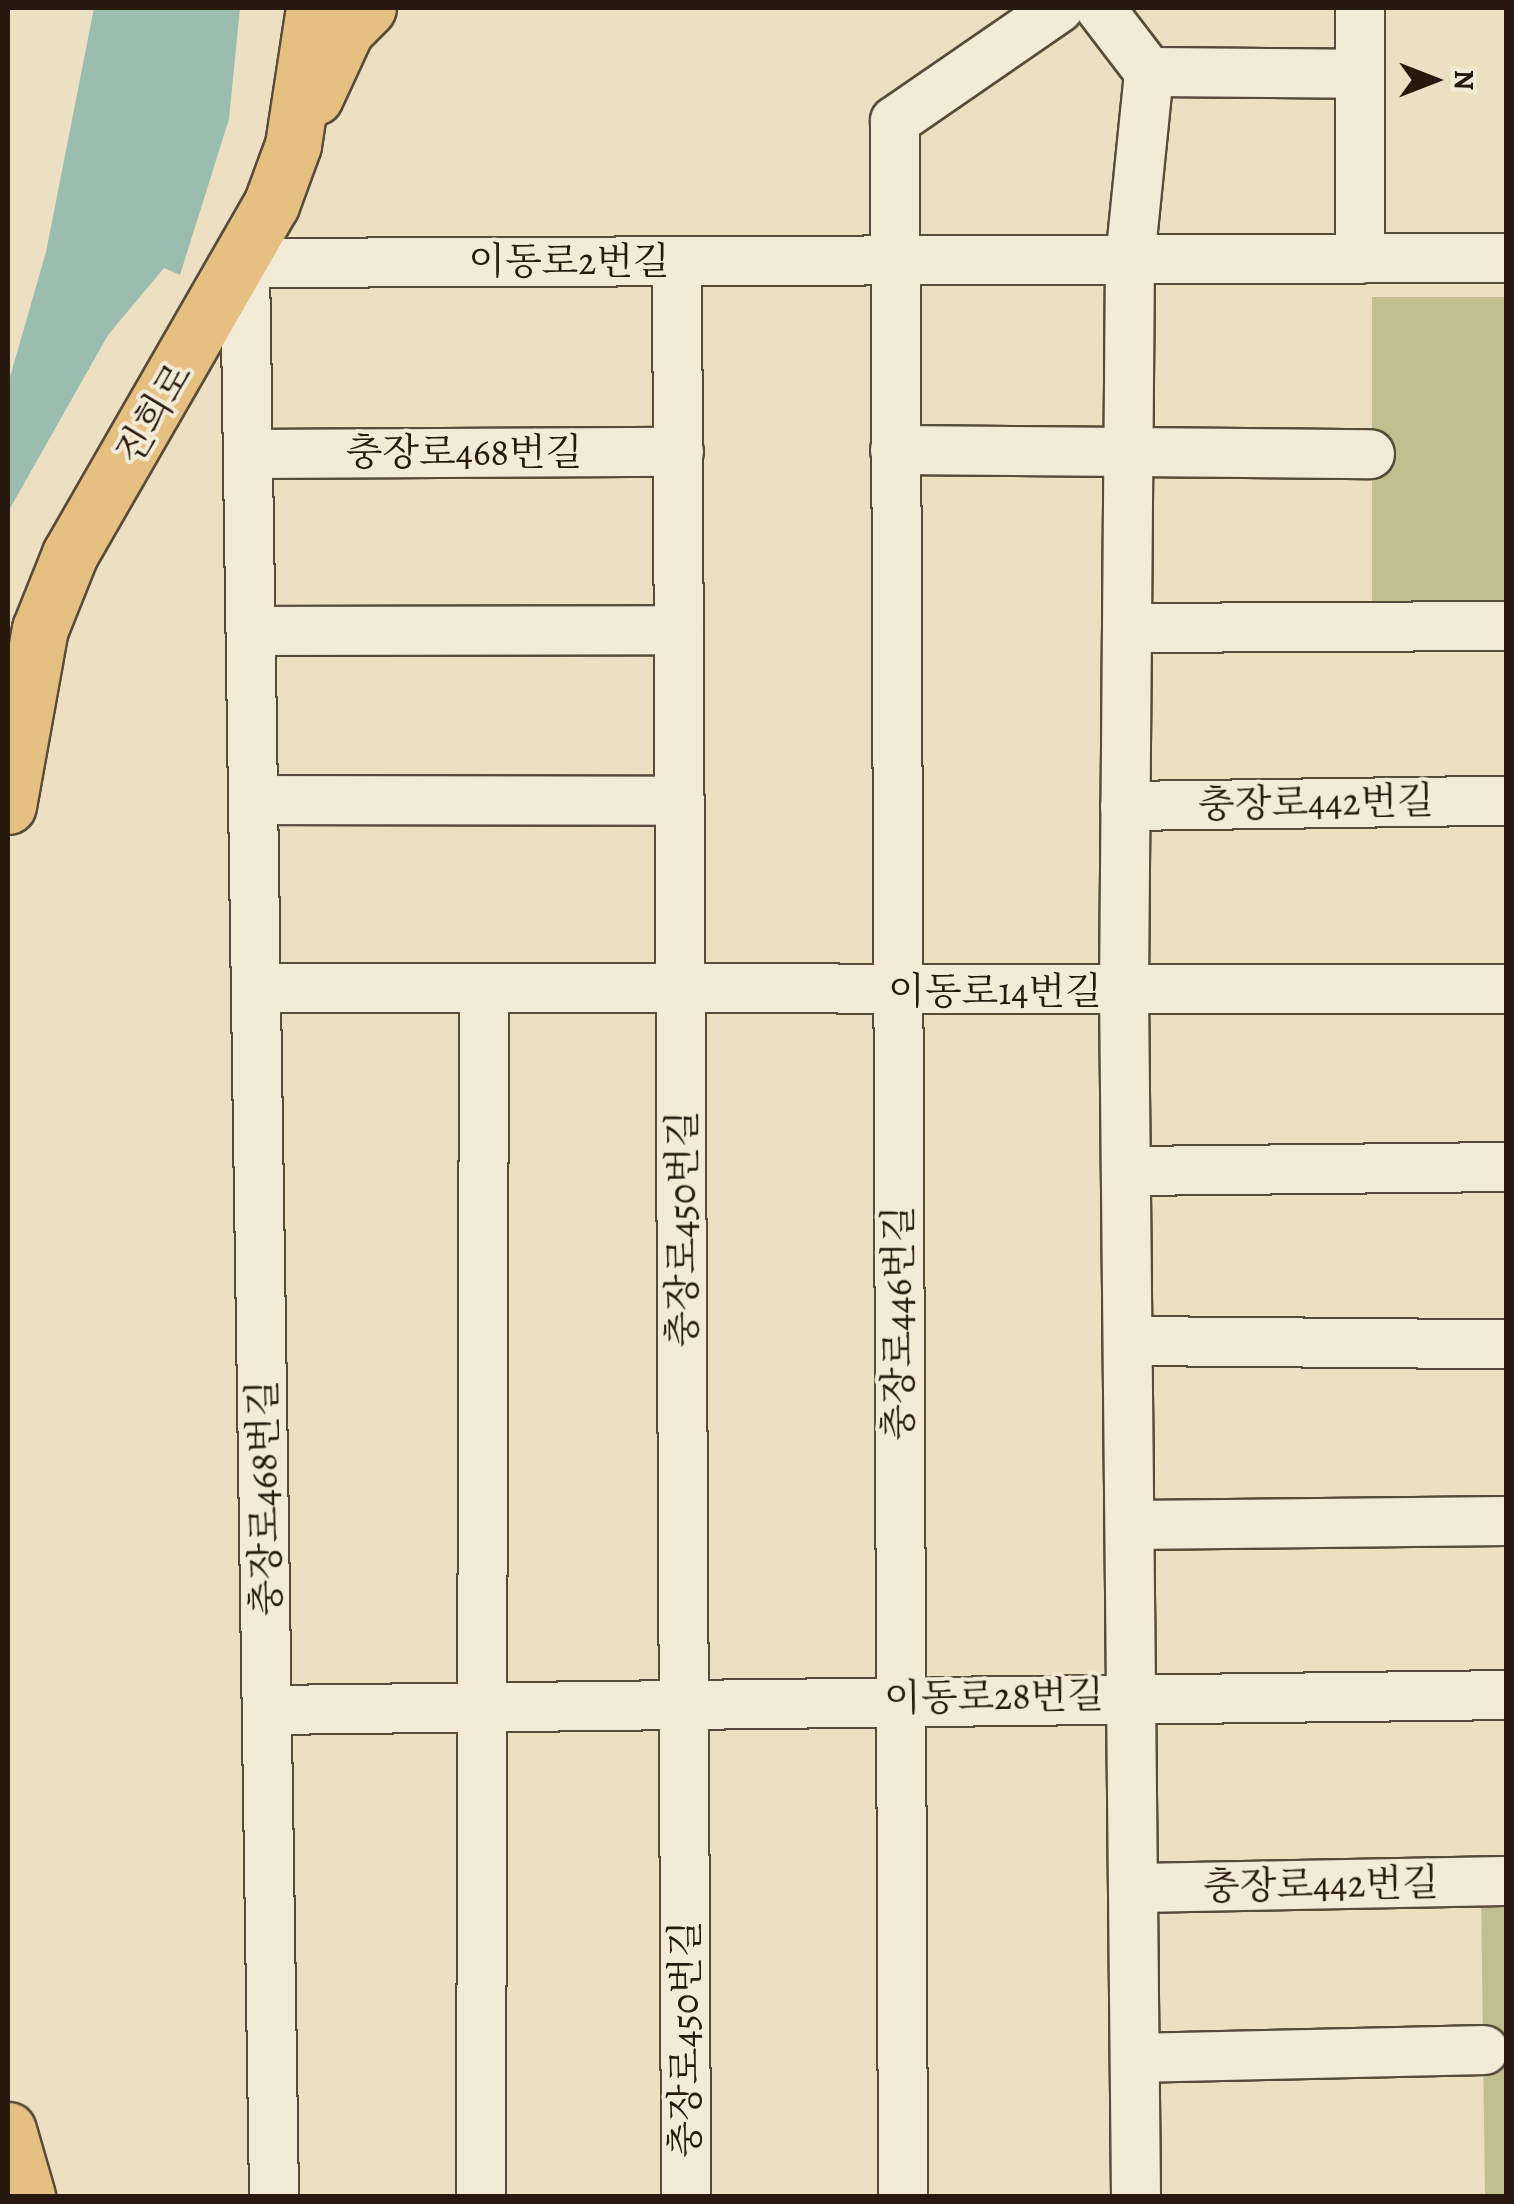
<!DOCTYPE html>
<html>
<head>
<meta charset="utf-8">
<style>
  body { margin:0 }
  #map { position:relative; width:1514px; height:2204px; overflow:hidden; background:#ede0c2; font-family:Alegreya,"Noto Serif KR",serif }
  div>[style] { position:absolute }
  .green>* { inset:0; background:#c0c08e; transform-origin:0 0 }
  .water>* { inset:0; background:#9abdaf }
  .roads { filter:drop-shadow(2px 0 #584b3b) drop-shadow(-2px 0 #584b3b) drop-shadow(0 2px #584b3b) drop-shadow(0 -2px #584b3b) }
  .minor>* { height:48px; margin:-24px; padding:0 24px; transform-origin:24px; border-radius:24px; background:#f3ebd7 }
  .major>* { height:55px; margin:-27.5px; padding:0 27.5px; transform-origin:27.5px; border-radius:27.5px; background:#e6c081 }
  span { translate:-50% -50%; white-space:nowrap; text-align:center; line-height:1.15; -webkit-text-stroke:8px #f3ebd7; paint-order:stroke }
  .street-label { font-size:38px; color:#27190e }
  .frame { position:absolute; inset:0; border:10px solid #27190e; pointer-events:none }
  .north { position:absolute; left:1384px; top:30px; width:100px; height:100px; -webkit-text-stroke:8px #f3ebd7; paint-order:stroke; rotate:90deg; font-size:28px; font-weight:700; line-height:40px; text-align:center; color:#27190e }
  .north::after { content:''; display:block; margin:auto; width:35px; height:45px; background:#27190e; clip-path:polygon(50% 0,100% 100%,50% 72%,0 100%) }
</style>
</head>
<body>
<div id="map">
  <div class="green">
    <i style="left:1506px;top:297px;width:314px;height:134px;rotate:90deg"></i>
    <i style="clip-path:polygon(1481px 1892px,1506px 1892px,1506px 2196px,1485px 2196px)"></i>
  </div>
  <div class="water">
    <i style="clip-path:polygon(94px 8px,240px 8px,229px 119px,180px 275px,164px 268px,108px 335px,8px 512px,8px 384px,46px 252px)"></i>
  </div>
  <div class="roads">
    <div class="minor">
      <i style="left:1100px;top:8px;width:81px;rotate:52.6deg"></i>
      <i style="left:1360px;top:8px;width:251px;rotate:90deg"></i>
      <i style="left:677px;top:262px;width:1934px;rotate:89.73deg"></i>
      <i style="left:895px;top:450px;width:475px;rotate:0.5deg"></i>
      <i style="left:249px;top:454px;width:430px;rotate:-0.3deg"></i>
      <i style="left:1127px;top:628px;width:379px;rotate:-0.3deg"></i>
      <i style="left:253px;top:631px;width:426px;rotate:-0.1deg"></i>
      <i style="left:255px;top:800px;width:425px;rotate:0.1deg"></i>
      <i style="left:1125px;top:806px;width:381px;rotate:-0.8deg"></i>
      <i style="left:260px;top:988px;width:1246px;rotate:0.05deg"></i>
      <i style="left:1127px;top:1171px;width:379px;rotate:-0.6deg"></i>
      <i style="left:1130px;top:1341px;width:376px;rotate:0.5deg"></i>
      <i style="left:1133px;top:1525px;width:373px;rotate:-0.6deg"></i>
      <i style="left:268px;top:1710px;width:1238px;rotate:-0.69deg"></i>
      <i style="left:1136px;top:1888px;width:370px;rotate:-1.1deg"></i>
      <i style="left:1136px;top:2058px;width:348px;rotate:-1.3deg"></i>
      <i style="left:274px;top:2196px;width:1933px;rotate:-90.86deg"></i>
      <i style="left:245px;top:263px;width:1261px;rotate:-0.23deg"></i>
      <i style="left:481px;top:2196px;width:1204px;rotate:-89.86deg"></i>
      <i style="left:903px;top:2196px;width:2075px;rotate:-90.22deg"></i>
      <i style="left:895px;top:121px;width:199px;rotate:-34.6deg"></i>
      <i style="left:1136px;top:2196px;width:1205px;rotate:-90.57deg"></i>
      <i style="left:1124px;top:991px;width:731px;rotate:-89.53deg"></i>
      <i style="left:1130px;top:260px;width:189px;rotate:-84.2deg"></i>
      <i style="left:1149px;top:72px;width:211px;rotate:0.5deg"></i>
    </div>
    <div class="major">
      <i style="left:315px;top:97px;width:74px;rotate:-65.2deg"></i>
      <i style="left:346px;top:30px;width:31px;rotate:-45deg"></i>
      <i style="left:8px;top:806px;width:180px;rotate:-79.8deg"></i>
      <i style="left:40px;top:629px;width:81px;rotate:-68.2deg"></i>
      <i style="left:70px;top:554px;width:403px;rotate:-60.1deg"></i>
      <i style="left:271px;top:205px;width:64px;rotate:-69.9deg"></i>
      <i style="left:293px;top:145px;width:139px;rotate:-81.3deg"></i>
      <i style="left:8px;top:2130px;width:69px;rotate:73.9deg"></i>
    </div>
  </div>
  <div class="street-label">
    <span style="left:569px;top:262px">이동로2번길</span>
    <span style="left:154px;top:414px;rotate:-59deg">진희로</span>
    <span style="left:464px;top:453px">충장로468번길</span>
    <span style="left:1316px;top:803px;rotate:-1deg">충장로442번길</span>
    <span style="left:995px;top:992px">이동로14번길</span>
    <span style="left:683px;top:1229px;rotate:-90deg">충장로450번길</span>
    <span style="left:899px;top:1323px;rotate:-90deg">충장로446번길</span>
    <span style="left:265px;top:1498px;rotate:-91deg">충장로468번길</span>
    <span style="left:994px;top:1697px;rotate:-1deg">이동로28번길</span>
    <span style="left:1321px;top:1885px;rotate:-1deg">충장로442번길</span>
    <span style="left:686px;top:2039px;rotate:-90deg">충장로450번길</span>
  </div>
  <div class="frame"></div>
  <div class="north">N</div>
</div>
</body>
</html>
